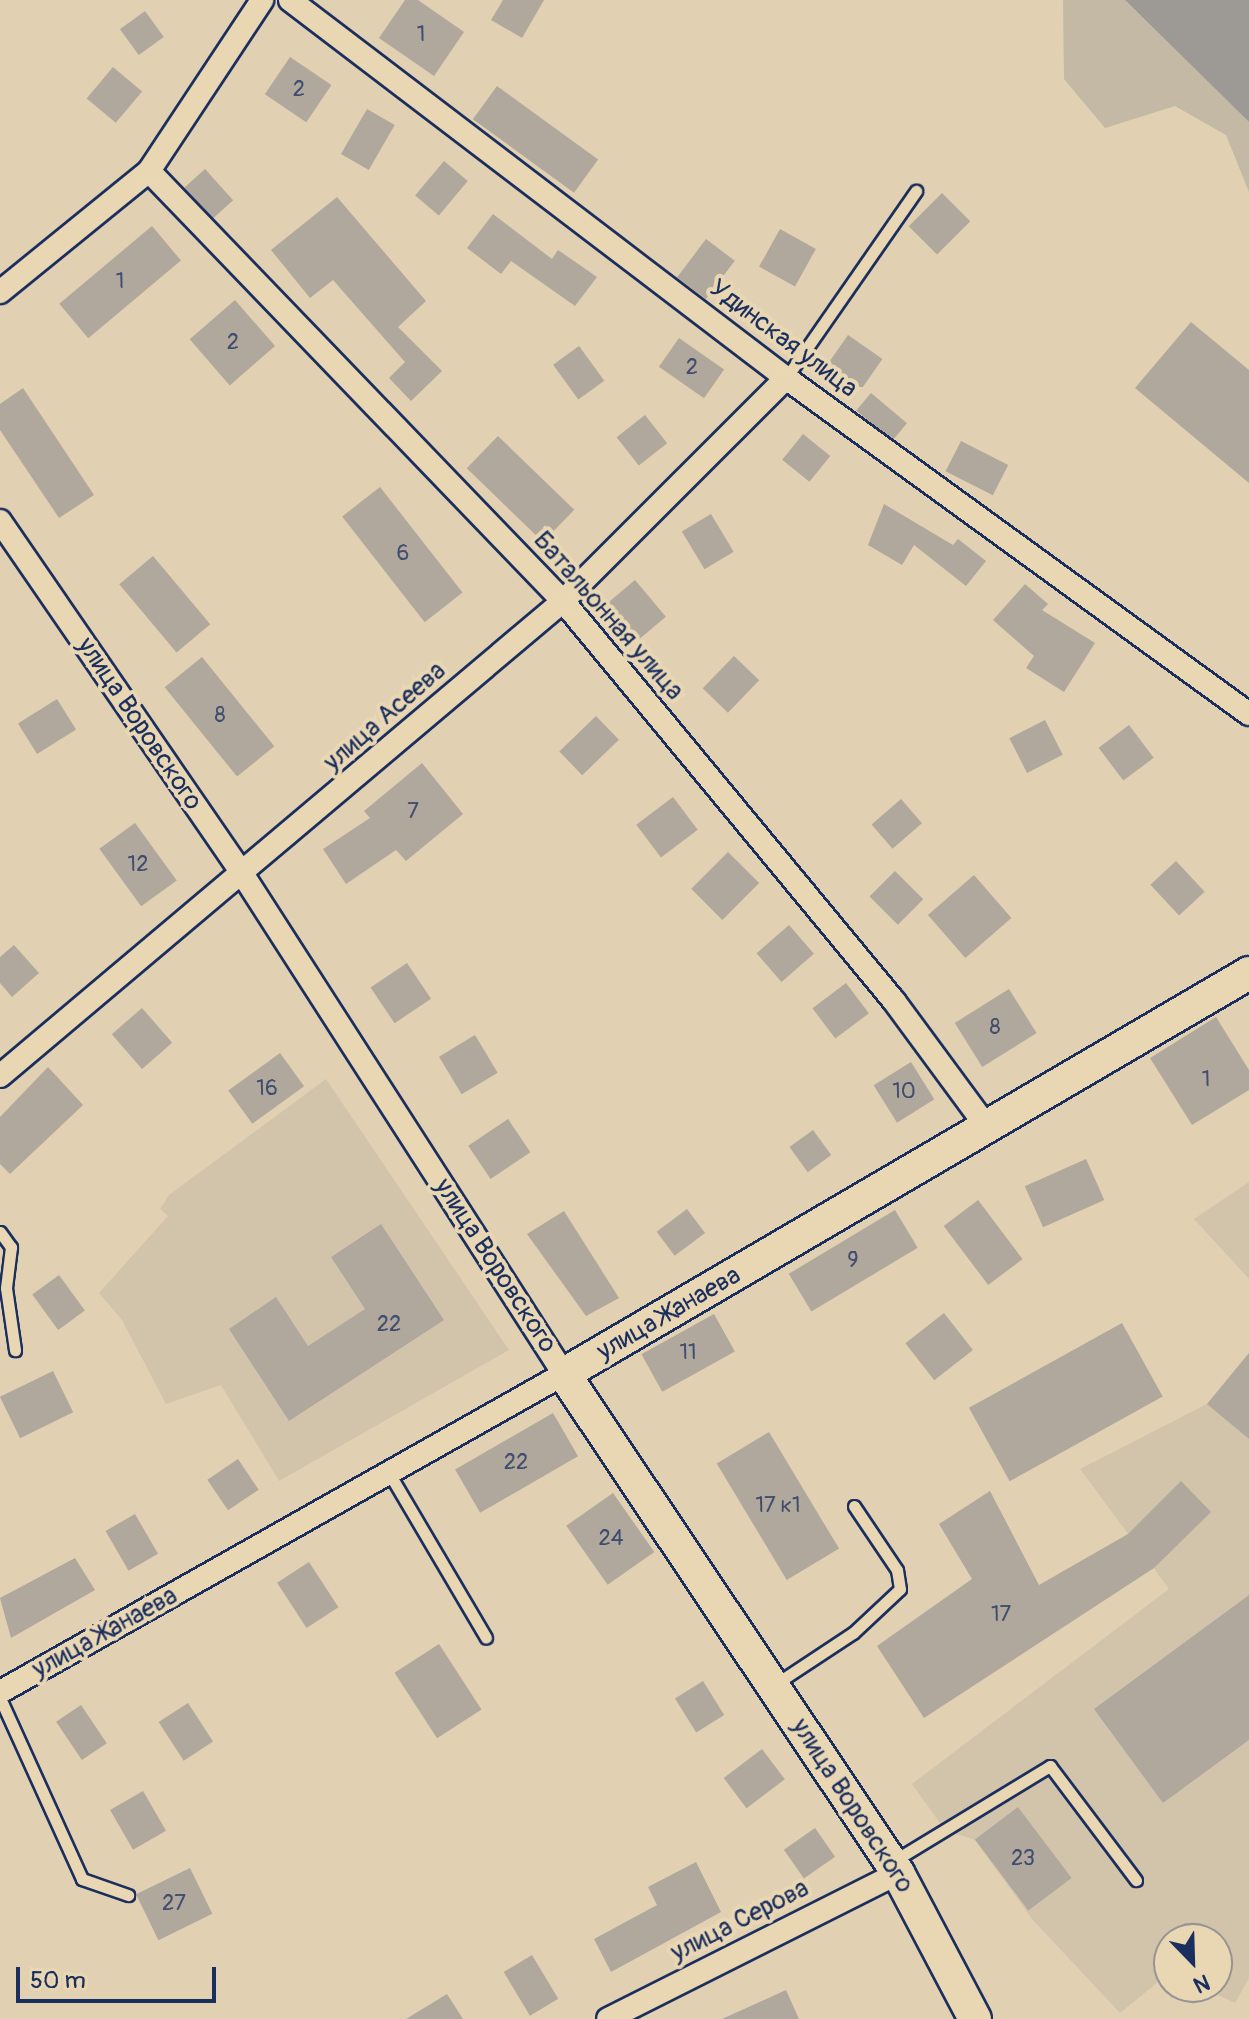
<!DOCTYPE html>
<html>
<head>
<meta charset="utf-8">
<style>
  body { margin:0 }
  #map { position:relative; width:1249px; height:2019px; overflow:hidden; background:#e1d0b1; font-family:Pangolin,sans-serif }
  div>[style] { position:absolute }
  .built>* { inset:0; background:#d2c4ab }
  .green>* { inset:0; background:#c3b9a5 }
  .water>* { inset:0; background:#9d9995 }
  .building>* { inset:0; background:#b0a89c; transform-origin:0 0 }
  .roads { filter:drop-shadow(2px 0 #1b2f5e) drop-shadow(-2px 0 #1b2f5e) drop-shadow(0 2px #1b2f5e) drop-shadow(0 -2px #1b2f5e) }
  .lane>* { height:11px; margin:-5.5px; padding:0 5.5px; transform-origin:5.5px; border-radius:5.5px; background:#e9d7b4 }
  .street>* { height:22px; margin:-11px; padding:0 11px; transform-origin:11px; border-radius:11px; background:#e9d7b4 }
  .secondary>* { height:32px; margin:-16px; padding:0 16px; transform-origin:16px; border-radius:16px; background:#e9d7b4 }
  span { translate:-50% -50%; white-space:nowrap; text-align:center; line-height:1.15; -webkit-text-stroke:8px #e9d7b4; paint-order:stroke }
  .number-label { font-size:22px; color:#404d6e }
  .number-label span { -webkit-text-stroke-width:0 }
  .street-label { font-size:26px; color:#1b2f5e }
  .north { position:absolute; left:1153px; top:1923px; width:80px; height:80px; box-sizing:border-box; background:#e9d7b4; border:2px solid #979492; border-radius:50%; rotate:157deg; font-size:22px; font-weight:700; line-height:32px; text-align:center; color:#1b2f5e }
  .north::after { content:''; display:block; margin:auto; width:28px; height:36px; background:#1b2f5e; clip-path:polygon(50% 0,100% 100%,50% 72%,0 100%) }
  .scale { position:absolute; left:16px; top:1967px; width:200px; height:36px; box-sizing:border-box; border:4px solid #1b2f5e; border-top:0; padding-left:10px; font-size:24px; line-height:28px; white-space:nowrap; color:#1b2f5e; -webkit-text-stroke:6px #e9d7b4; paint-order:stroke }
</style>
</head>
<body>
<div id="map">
  <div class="built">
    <i style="clip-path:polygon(326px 1079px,509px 1350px,279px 1481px,221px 1385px,166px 1404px,122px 1320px,99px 1293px,168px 1216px,160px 1209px,169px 1195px)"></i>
    <i style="clip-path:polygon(1249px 1182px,1249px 1279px,1194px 1219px)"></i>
    <i style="clip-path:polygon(1249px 1353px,1249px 1978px,1235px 2003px,1200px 1987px,1217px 1987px,1217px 1939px,1169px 1939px,1169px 1973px,1120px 2013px,1032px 1919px,975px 1840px,945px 1830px,912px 1784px,1169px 1589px,1080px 1469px,1207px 1404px)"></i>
  </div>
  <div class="green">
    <i style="clip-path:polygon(1063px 0,1125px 0,1249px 122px,1249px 192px,1226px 135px,1175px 106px,1105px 128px,1064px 79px)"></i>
  </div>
  <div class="water">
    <i style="clip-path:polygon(1125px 0,1249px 0,1249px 122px)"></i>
  </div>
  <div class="building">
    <i style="clip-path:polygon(405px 0,418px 0,464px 32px,434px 76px,379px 38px)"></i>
    <i style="clip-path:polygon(503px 0,544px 0,522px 38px,491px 20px)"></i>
    <i style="left:145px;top:11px;width:32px;height:31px;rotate:54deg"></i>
    <i style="left:290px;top:57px;width:50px;height:45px;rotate:34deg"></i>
    <i style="left:113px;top:67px;width:38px;height:41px;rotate:40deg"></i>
    <i style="left:497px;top:86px;width:125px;height:41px;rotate:36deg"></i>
    <i style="left:367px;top:109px;width:32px;height:52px;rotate:30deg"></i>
    <i style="left:444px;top:161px;width:31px;height:45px;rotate:40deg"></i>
    <i style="left:205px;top:169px;width:42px;height:28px;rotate:48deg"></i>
    <i style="left:942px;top:193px;width:40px;height:47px;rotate:45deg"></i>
    <i style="clip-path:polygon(337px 197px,426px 301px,398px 327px,442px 371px,411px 401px,389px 378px,405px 362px,333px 280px,310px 298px,271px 250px)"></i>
    <i style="clip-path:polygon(493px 214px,552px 259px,558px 250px,597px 277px,575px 306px,511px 261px,501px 274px,467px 248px)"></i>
    <i style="left:152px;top:226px;width:45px;height:121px;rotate:50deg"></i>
    <i style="left:780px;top:229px;width:41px;height:43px;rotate:29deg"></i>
    <i style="left:706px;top:239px;width:36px;height:48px;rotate:37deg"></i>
    <i style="left:235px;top:300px;width:61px;height:60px;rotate:49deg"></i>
    <i style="clip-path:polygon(1191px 322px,1249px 370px,1249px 483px,1135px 388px)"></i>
    <i style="left:848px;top:335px;width:42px;height:38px;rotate:35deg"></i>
    <i style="left:679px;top:338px;width:55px;height:35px;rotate:35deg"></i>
    <i style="left:579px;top:346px;width:43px;height:32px;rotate:54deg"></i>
    <i style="clip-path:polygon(23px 388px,94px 495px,59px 518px,0 430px,0 404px)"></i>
    <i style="left:871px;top:393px;width:47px;height:23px;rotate:40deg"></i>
    <i style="left:645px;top:415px;width:36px;height:36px;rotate:52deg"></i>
    <i style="left:803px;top:434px;width:35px;height:33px;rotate:39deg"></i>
    <i style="left:498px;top:436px;width:106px;height:45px;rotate:44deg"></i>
    <i style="left:961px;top:441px;width:53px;height:34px;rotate:27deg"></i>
    <i style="left:380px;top:487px;width:134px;height:48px;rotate:52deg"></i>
    <i style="clip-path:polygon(884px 504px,953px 545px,958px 539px,986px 561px,966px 586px,914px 545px,902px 565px,868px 545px)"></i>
    <i style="left:711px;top:514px;width:44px;height:34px;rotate:59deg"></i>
    <i style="left:153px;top:556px;width:89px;height:44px;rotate:50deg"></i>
    <i style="left:635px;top:580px;width:48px;height:35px;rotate:50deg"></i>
    <i style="clip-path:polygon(1025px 584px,1048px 604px,1042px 610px,1095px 643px,1064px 692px,1026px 668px,1034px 656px,993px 620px)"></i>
    <i style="left:734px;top:656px;width:35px;height:45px;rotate:44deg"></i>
    <i style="left:202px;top:657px;width:115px;height:48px;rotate:51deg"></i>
    <i style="left:57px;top:699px;width:36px;height:46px;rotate:58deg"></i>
    <i style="left:596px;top:716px;width:33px;height:51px;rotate:46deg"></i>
    <i style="left:1045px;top:720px;width:39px;height:40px;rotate:63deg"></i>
    <i style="left:1129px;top:725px;width:41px;height:38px;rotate:53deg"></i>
    <i style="clip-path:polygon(422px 763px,463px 814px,406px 861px,396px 850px,346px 884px,323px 849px,370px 818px,364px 811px)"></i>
    <i style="left:673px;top:797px;width:41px;height:46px;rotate:53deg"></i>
    <i style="left:901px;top:799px;width:32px;height:39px;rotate:49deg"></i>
    <i style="left:135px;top:823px;width:71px;height:44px;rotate:54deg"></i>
    <i style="left:728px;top:852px;width:44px;height:52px;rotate:45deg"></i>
    <i style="left:1176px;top:861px;width:42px;height:35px;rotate:47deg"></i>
    <i style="left:895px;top:871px;width:40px;height:36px;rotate:45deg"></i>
    <i style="left:974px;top:875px;width:57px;height:61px;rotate:49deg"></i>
    <i style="left:789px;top:925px;width:38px;height:43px;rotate:49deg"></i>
    <i style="clip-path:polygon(14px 945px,39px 973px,12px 997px,0 983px,0 957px)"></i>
    <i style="left:407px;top:963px;width:43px;height:44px;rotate:56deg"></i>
    <i style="left:846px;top:983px;width:38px;height:42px;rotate:53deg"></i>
    <i style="left:1009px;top:989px;width:52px;height:64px;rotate:58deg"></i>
    <i style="left:142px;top:1008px;width:46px;height:40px;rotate:49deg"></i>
    <i style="clip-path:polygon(1216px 1017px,1249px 1070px,1249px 1090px,1192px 1125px,1150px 1058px)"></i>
    <i style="left:475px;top:1035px;width:44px;height:42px;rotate:59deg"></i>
    <i style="left:280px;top:1053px;width:41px;height:64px;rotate:54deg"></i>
    <i style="left:911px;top:1062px;width:44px;height:44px;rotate:58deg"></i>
    <i style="clip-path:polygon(48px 1067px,83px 1105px,10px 1174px,0 1164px,0 1117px)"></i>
    <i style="left:508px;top:1119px;width:40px;height:48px;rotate:56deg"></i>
    <i style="left:813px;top:1130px;width:31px;height:29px;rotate:54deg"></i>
    <i style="left:1086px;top:1159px;width:45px;height:67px;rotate:66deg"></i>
    <i style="left:978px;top:1200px;width:74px;height:43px;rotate:53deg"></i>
    <i style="left:687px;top:1209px;width:30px;height:38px;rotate:53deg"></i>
    <i style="left:895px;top:1210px;width:44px;height:124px;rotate:59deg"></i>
    <i style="clip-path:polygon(564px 1211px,619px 1298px,586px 1316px,527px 1234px)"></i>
    <i style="clip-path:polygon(381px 1224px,444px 1320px,289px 1421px,229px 1329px,276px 1297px,308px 1346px,365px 1309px,331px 1257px)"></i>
    <i style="left:59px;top:1275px;width:44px;height:33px;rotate:54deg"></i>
    <i style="left:944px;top:1313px;width:47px;height:49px;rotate:52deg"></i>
    <i style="left:714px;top:1314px;width:43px;height:83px;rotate:61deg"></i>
    <i style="left:1122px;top:1323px;width:84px;height:175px;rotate:61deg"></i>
    <i style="clip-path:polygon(1249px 1353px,1249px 1439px,1207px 1404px)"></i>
    <i style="left:53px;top:1371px;width:46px;height:59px;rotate:64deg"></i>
    <i style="left:553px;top:1413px;width:50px;height:113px;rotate:60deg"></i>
    <i style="left:769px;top:1432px;width:136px;height:61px;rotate:59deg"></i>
    <i style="left:238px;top:1459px;width:37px;height:37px;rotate:56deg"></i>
    <i style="clip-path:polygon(1181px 1481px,1211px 1512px,1154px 1568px,924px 1718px,877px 1646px,972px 1579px,939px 1524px,990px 1491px,1039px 1585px,1128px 1534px)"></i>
    <i style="left:613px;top:1493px;width:72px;height:57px;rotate:55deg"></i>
    <i style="left:135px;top:1514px;width:46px;height:34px;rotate:60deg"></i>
    <i style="clip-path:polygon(75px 1558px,95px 1590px,11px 1638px,0 1598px)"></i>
    <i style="left:309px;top:1562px;width:54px;height:38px;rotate:57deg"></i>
    <i style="clip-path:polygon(1249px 1595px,1249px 1740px,1163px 1803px,1094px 1709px)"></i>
    <i style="left:439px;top:1644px;width:78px;height:53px;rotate:57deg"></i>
    <i style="left:703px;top:1681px;width:40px;height:33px;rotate:58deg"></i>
    <i style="left:188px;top:1703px;width:46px;height:35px;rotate:57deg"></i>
    <i style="left:81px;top:1705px;width:46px;height:30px;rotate:56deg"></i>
    <i style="left:762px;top:1749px;width:38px;height:48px;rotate:53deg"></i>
    <i style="left:143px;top:1791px;width:46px;height:38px;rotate:60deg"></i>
    <i style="left:1018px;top:1807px;width:89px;height:54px;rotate:53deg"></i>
    <i style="left:815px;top:1828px;width:35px;height:38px;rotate:55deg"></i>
    <i style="clip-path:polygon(696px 1862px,721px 1912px,611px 1972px,594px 1939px,657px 1905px,648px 1887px)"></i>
    <i style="left:190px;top:1868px;width:51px;height:60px;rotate:64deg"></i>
    <i style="left:532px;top:1955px;width:51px;height:33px;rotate:59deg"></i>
    <i style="clip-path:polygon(786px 1990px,799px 2019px,722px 2019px)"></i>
    <i style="clip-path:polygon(447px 1994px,463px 2019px,406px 2019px)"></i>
  </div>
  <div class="roads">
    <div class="lane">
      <i style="left:786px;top:378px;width:228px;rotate:-55.2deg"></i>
      <i style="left:0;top:1232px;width:19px;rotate:54deg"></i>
      <i style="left:11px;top:1247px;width:41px;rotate:97deg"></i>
      <i style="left:6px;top:1288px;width:63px;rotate:81.7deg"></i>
      <i style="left:389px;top:1473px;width:191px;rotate:59.5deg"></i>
      <i style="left:774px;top:1685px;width:95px;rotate:-33.4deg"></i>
      <i style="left:853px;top:1633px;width:64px;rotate:-43.1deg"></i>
      <i style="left:900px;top:1589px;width:19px;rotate:-99deg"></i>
      <i style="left:897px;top:1570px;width:77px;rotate:-123.9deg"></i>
      <i style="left:0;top:1698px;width:199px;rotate:65.6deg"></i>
      <i style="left:82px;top:1879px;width:49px;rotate:19.2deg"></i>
      <i style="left:892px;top:1862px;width:185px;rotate:-31.3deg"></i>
      <i style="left:1050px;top:1766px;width:143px;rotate:53deg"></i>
    </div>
    <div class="street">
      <i style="left:290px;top:0;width:624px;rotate:37.31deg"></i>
      <i style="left:786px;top:378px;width:572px;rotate:35.97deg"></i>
      <i style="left:149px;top:171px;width:597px;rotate:46.09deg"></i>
      <i style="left:563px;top:601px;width:519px;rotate:50.39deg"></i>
      <i style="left:894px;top:1001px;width:160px;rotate:53.6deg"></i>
      <i style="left:0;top:292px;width:192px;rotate:-39.1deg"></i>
      <i style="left:149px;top:171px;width:205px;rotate:-56.5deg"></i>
      <i style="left:0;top:521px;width:429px;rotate:55.5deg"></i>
      <i style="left:243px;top:875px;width:593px;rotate:57.25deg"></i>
      <i style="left:564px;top:1374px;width:647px;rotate:150.58deg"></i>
      <i style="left:0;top:1076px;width:737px;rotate:-40.15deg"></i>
      <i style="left:563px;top:601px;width:315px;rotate:-45deg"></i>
      <i style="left:608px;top:2019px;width:325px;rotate:-26.7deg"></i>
    </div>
    <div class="secondary">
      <i style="left:975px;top:2019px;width:165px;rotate:-117.8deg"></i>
      <i style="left:898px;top:1873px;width:600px;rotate:-123.8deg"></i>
      <i style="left:564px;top:1374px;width:794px;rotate:-30.34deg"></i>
    </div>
  </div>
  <div class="number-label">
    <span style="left:421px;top:35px">1</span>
    <span style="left:299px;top:90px">2</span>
    <span style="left:120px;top:282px">1</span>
    <span style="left:233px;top:343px">2</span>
    <span style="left:692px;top:368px">2</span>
    <span style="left:403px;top:554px">6</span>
    <span style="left:220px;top:716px">8</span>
    <span style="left:413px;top:812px">7</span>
    <span style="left:138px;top:865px">12</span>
    <span style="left:995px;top:1028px">8</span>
    <span style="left:1206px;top:1080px">1</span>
    <span style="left:267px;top:1089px">16</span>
    <span style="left:904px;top:1092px">10</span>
    <span style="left:853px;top:1261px">9</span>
    <span style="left:389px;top:1325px">22</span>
    <span style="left:688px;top:1353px">11</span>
    <span style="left:516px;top:1463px">22</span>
    <span style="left:778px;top:1506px">17 к1</span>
    <span style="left:611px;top:1539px">24</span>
    <span style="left:1001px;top:1615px">17</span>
    <span style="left:1023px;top:1859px">23</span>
    <span style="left:174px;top:1904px">27</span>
  </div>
  <div class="street-label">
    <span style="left:783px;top:339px;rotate:37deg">Удинская улица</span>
    <span style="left:608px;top:616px;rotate:49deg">Батальонная улица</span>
    <span style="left:385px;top:717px;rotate:-41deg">улица Асеева</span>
    <span style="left:139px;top:724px;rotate:56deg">улица Воровского</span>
    <span style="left:495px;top:1266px;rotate:57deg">улица Воровского</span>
    <span style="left:669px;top:1314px;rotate:-30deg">улица Жанаева</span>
    <span style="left:105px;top:1633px;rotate:-29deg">улица Жанаева</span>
    <span style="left:852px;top:1806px;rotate:57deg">улица Воровского</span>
    <span style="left:740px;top:1921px;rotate:-27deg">улица Серова</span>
  </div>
  <div class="north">N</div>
  <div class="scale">50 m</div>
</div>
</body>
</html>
